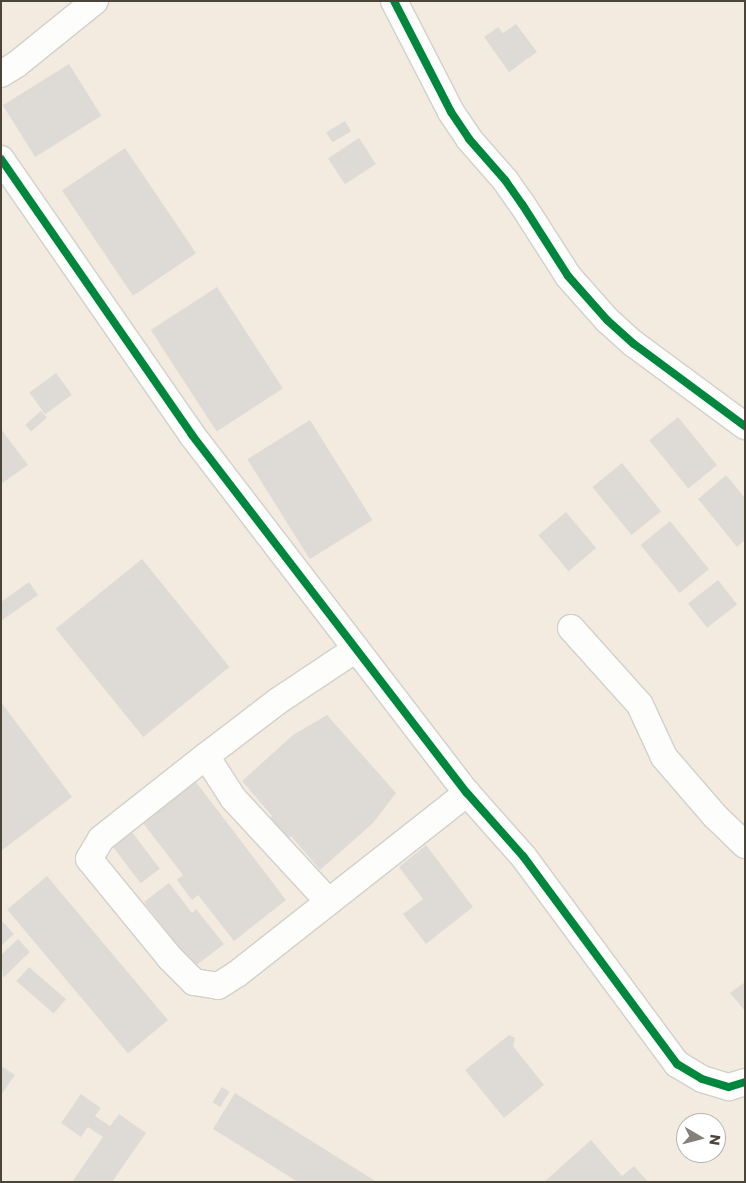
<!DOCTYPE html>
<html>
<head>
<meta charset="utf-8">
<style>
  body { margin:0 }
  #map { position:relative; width:746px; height:1183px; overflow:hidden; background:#f4f2ee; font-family:Poppins,sans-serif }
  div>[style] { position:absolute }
  .commercial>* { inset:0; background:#f3ebdf }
  .building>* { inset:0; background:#dedbd6; transform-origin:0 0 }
  .roads { filter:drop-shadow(1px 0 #d2d0cb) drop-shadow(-1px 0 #d2d0cb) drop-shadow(0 1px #d2d0cb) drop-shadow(0 -1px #d2d0cb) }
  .minor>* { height:26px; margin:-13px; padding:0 13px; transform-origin:13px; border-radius:13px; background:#fdfdfc }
  .cycleway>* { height:8px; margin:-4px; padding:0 4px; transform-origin:4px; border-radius:4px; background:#00873e }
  span { translate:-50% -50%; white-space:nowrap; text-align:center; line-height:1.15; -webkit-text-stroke:4.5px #fff; paint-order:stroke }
  .frame { position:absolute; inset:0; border:2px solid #4b4439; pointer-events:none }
  .north { position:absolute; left:676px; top:1113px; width:50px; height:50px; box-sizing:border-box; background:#fff; border:1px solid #b7b4b0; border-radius:50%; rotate:98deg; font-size:14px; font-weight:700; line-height:20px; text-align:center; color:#4b4439 }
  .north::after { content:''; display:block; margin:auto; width:18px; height:22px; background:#868178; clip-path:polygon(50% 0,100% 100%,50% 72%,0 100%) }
</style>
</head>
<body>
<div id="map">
  <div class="commercial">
    <i style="clip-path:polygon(evenodd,1px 1px,745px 1px,745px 1182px,1px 1182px,1px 1px,686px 1123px,716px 1123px,716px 1153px,686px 1153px,686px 1123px)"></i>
  </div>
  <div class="building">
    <i style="clip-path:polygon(516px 24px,537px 52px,509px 72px,484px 37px,498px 27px,503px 33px)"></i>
    <i style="left:69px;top:64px;width:61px;height:78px;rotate:58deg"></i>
    <i style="left:345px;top:121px;width:12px;height:22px;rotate:59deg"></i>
    <i style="left:359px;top:138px;width:31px;height:37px;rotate:57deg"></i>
    <i style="left:125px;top:148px;width:127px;height:76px;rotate:56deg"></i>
    <i style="left:217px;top:287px;width:121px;height:79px;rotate:57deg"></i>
    <i style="left:56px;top:373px;width:27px;height:33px;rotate:54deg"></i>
    <i style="left:41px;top:411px;width:9px;height:21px;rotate:49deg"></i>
    <i style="left:678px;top:417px;width:62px;height:37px;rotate:51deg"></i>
    <i style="left:310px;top:420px;width:118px;height:74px;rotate:58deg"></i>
    <i style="clip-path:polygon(1px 429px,28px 465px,1px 484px)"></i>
    <i style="left:622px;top:463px;width:62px;height:38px;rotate:51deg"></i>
    <i style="clip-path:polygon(726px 475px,745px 498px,745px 540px,737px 547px,698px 499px)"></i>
    <i style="left:566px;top:512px;width:47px;height:36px;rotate:50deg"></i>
    <i style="left:670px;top:521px;width:62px;height:38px;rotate:51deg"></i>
    <i style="left:142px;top:559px;width:139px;height:111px;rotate:51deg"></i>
    <i style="left:718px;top:580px;width:31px;height:38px;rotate:52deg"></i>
    <i style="clip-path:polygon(29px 582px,38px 595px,1px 621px,1px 602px)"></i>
    <i style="clip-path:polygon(1px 702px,72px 797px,1px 851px)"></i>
    <i style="clip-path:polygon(327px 715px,396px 793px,373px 823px,320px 870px,291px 836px,284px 842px,266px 822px,272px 816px,242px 781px,293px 735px)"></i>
    <i style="clip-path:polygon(196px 782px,286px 900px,234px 941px,198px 895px,192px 900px,177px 880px,183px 875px,143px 823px)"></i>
    <i style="left:132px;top:832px;width:46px;height:24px;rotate:53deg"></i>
    <i style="clip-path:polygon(426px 845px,473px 907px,426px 944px,403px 914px,423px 899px,399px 867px)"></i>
    <i style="left:47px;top:876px;width:188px;height:52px;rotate:50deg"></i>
    <i style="clip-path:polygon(169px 883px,192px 913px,196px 909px,224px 944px,194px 967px,144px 902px)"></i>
    <i style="clip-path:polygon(1px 920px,14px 934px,1px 946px)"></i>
    <i style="clip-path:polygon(18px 939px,30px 952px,3px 978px,1px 955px)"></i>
    <i style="left:29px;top:967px;width:49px;height:19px;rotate:41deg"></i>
    <i style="clip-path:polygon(745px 982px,745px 1011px,730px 993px)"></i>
    <i style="clip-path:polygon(509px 1035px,515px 1038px,513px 1046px,544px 1085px,504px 1118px,465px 1070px)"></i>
    <i style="clip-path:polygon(1px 1066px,15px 1075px,1px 1095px)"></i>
    <i style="left:222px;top:1087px;width:9px;height:18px;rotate:32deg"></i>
    <i style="clip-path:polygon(235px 1093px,377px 1182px,298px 1182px,213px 1129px)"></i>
    <i style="clip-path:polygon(81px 1094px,101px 1108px,95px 1116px,110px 1126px,119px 1114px,146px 1133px,112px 1182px,72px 1182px,103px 1137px,88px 1127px,81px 1137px,61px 1123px)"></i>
    <i style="clip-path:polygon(591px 1140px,622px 1176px,634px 1166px,648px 1182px,544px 1182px)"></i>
  </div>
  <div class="roads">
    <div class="minor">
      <i style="left:394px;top:1px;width:125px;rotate:62.8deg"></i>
      <i style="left:451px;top:112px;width:32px;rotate:56deg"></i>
      <i style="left:469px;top:139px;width:55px;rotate:48.7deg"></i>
      <i style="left:505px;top:180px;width:29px;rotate:55deg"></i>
      <i style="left:522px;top:204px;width:85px;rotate:57.4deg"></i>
      <i style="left:568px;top:276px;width:59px;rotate:48.4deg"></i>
      <i style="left:607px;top:320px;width:36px;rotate:42deg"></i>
      <i style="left:634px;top:344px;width:138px;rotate:36.5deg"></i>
      <i style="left:1px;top:74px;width:19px;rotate:-32deg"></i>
      <i style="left:17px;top:64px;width:100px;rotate:-38.9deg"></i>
      <i style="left:1px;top:159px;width:336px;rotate:55.3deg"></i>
      <i style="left:192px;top:435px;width:451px;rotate:52.5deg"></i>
      <i style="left:467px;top:793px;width:84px;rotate:48.4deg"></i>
      <i style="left:523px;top:856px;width:259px;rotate:53.5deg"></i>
      <i style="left:677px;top:1064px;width:29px;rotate:31deg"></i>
      <i style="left:702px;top:1079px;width:28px;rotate:17deg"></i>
      <i style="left:729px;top:1087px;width:17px;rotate:-17deg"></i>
      <i style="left:571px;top:628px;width:103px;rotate:48.1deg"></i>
      <i style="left:640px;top:705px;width:57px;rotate:65.2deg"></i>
      <i style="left:664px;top:757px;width:77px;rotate:49.2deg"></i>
      <i style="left:714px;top:815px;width:43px;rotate:44.1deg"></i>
      <i style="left:206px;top:756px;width:134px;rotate:141.7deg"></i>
      <i style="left:101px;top:839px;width:23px;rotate:121deg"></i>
      <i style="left:89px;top:859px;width:128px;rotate:50.7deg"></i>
      <i style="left:170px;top:958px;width:34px;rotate:45deg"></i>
      <i style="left:194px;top:982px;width:24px;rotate:9deg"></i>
      <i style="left:218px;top:986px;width:22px;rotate:-32deg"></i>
      <i style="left:237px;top:974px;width:293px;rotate:-38.2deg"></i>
      <i style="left:328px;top:901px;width:140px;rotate:-132.7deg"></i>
      <i style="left:233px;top:798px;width:50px;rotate:-122.7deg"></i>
      <i style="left:206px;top:756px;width:91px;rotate:-37.4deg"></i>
      <i style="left:278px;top:701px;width:94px;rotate:-33.7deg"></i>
    </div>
  </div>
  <div class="cycleway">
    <i style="left:394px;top:1px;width:125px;rotate:62.8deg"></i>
    <i style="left:451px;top:112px;width:32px;rotate:56deg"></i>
    <i style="left:469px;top:139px;width:55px;rotate:48.7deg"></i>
    <i style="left:505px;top:180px;width:29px;rotate:55deg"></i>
    <i style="left:522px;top:204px;width:85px;rotate:57.4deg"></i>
    <i style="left:568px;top:276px;width:59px;rotate:48.4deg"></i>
    <i style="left:607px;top:320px;width:36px;rotate:42deg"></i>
    <i style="left:634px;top:344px;width:138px;rotate:36.5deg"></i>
    <i style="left:1px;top:159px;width:336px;rotate:55.3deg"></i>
    <i style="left:192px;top:435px;width:451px;rotate:52.5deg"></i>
    <i style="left:467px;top:793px;width:84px;rotate:48.4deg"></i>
    <i style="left:523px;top:856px;width:259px;rotate:53.5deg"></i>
    <i style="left:677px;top:1064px;width:29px;rotate:31deg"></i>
    <i style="left:702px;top:1079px;width:28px;rotate:17deg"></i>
    <i style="left:729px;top:1087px;width:17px;rotate:-17deg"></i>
  </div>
  <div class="frame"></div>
  <div class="north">N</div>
</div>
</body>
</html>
